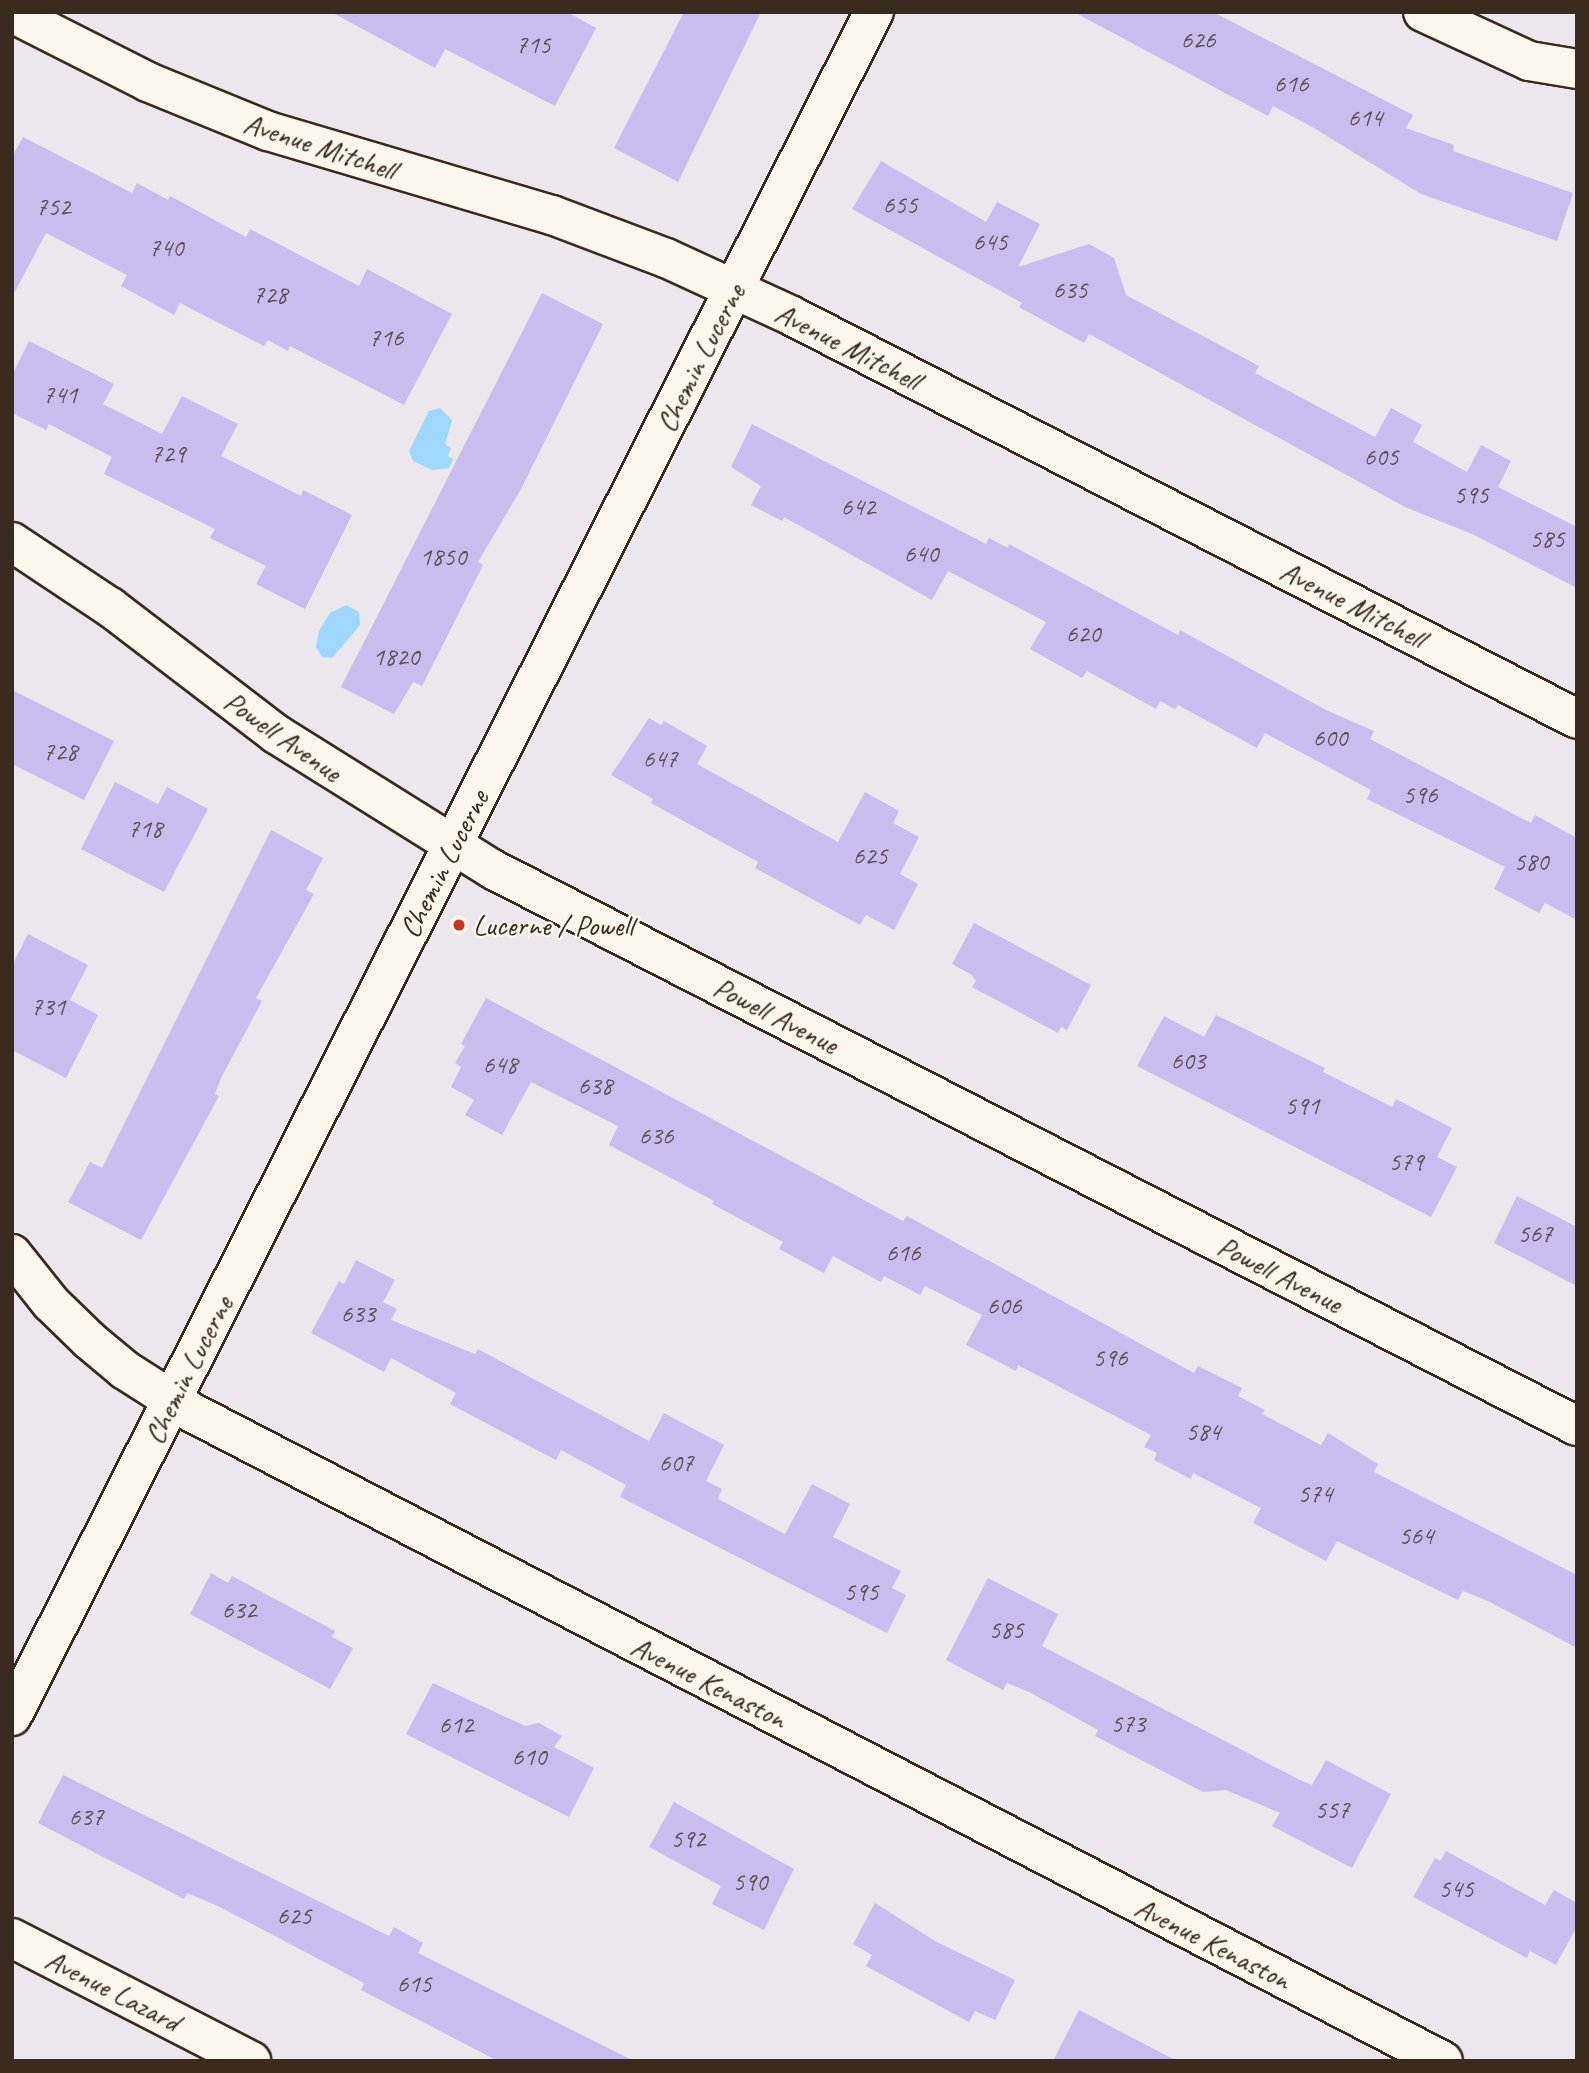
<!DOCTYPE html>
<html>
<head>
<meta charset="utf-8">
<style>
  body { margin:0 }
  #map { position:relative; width:1589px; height:2073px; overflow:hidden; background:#ece6ed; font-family:Caveat,sans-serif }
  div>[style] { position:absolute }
  .water>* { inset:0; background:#9fd7ff }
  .building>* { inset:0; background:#c9bdef }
  .roads { filter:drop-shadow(2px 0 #3b2a1e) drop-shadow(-2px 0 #3b2a1e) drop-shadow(0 2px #3b2a1e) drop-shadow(0 -2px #3b2a1e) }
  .street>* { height:38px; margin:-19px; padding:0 19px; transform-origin:19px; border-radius:19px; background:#fbf7ec }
  .secondary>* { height:38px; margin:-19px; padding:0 19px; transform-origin:19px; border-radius:19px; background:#fbf7ec }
  .dots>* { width:19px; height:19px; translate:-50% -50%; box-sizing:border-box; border:4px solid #fbf7ec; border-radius:50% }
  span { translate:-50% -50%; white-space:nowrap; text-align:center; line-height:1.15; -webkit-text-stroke:5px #fbf7ec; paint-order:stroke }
  .number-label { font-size:26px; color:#5e4f52 }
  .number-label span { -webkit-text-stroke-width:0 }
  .street-label { font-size:30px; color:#3b2a1e }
  .poi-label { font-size:30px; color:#3b2a1e }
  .left { translate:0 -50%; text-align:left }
  .frame { position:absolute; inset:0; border:14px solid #3b2a1e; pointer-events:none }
</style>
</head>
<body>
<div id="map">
  <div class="water">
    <i style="clip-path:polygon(440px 408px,452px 420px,445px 444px,451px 448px,448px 456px,453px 459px,449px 468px,432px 470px,413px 461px,409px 451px,429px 411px)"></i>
    <i style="clip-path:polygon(346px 605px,359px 612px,360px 625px,332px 658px,322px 657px,316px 647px,319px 631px,330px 613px)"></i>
  </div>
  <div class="building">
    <i style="clip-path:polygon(331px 12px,567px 12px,596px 28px,555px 106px,445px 49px,435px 68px)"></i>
    <i style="clip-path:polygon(684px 12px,761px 12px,678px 182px,614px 148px)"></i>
    <i style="clip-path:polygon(1074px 12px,1213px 12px,1413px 115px,1406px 128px,1454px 145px,1453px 151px,1573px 193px,1557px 241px,1421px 194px,1314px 128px,1273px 106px,1268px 116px)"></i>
    <i style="clip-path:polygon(23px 137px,132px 193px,137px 183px,168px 200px,170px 196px,246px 237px,250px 229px,359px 286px,367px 269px,452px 314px,404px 405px,290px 346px,288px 351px,268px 340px,264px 346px,180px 303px,174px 315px,121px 286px,127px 275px,46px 233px,12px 297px,12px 157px)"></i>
    <i style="clip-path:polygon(881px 161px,986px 222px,997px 202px,1040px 224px,1018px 267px,1089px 244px,1114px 258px,1126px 295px,1259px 366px,1255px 373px,1375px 437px,1391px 408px,1422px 425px,1413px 442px,1467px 472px,1481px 445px,1511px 461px,1498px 487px,1577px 527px,1577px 588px,1472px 534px,1405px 507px,1089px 334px,1084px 343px,1019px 307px,1022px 303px,852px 209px)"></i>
    <i style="clip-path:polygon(542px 293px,603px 324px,521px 489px,478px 562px,483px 565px,422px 686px,413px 682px,394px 714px,341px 687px)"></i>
    <i style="clip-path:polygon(29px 341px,114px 384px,103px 404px,162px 434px,182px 396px,238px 424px,221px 456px,301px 496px,303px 490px,352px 515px,305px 609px,256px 584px,266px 566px,210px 538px,215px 529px,104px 474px,112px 457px,49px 424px,46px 430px,12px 413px,12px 375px)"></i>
    <i style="clip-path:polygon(752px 424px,986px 544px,989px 538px,1008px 548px,1009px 544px,1178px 635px,1180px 630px,1326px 710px,1374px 731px,1370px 739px,1531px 823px,1535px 815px,1577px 838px,1577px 920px,1545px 903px,1539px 913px,1494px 889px,1505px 867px,1367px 799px,1371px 790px,1265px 733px,1257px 748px,1178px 705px,1175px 709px,1160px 701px,1156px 709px,1087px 671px,1082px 678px,1030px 649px,1046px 622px,948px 571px,932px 600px,784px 517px,782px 521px,751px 505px,761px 486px,731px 467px)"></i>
    <i style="clip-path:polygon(12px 690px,114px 741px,84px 800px,12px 764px)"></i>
    <i style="clip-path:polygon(649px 718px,661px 725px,664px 721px,707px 746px,697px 764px,838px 842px,865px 792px,899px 811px,893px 823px,919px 837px,900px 874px,918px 884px,894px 930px,866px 915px,860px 925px,755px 868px,758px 862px,651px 803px,653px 799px,611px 775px)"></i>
    <i style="clip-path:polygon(115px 782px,158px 804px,167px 787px,208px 809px,164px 892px,81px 849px)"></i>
    <i style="clip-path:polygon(271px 830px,323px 858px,306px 890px,314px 894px,256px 998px,262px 1001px,221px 1078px,215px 1094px,219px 1096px,141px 1240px,68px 1202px,90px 1162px,102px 1168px)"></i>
    <i style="clip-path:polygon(974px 923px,1091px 985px,1067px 1030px,1061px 1027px,1058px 1033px,972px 987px,976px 981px,972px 975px,952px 964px)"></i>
    <i style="clip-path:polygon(28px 934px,88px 965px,70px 1000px,98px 1015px,66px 1078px,12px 1050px,12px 966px)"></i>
    <i style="clip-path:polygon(486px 998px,903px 1221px,907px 1216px,1194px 1373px,1198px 1366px,1242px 1388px,1238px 1396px,1265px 1410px,1262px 1414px,1321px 1445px,1328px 1433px,1378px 1464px,1374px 1472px,1577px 1575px,1577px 1648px,1488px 1601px,1463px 1591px,1458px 1600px,1337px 1541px,1326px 1561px,1253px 1523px,1261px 1508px,1193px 1473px,1191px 1479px,1154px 1460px,1157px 1453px,1144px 1447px,1151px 1435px,1018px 1365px,1016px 1371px,966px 1345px,982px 1315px,925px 1286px,920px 1295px,884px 1276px,881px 1282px,833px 1256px,824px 1273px,779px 1249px,783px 1242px,712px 1204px,714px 1201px,609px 1145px,618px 1126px,531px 1082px,502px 1135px,465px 1115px,474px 1100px,451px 1087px,461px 1067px,455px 1063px,465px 1046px,461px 1044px)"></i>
    <i style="clip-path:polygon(1216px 1015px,1325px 1068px,1323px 1072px,1392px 1107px,1396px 1099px,1452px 1128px,1437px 1157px,1457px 1167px,1431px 1217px,1137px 1066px,1164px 1016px,1204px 1037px)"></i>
    <i style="clip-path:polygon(1517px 1196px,1577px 1227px,1577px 1286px,1494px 1243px)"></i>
    <i style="clip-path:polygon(356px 1260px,395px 1280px,383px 1302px,397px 1309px,391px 1320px,475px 1354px,478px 1349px,649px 1441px,664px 1413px,724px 1445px,706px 1481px,722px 1489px,718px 1499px,785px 1534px,812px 1484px,850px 1504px,833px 1537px,901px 1571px,892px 1588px,906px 1595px,887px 1633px,620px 1497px,626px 1485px,561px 1450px,556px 1460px,450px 1404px,456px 1393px,391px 1358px,384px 1372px,311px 1333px,339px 1281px,344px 1284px)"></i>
    <i style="clip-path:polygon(211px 1573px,228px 1583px,232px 1576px,335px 1631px,332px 1637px,353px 1648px,330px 1689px,190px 1614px)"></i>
    <i style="clip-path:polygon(988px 1578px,1058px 1614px,1042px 1646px,1298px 1779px,1312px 1785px,1326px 1760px,1391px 1794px,1352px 1868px,1272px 1826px,1280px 1813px,1226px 1790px,1203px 1792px,1095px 1736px,1098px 1730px,1029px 1692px,1007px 1683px,1003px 1690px,946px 1660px)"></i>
    <i style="clip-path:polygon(433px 1683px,525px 1726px,539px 1723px,562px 1736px,554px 1747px,594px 1768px,569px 1817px,406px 1734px)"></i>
    <i style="clip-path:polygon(63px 1775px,389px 1936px,394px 1927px,423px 1943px,418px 1953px,634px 2061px,498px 2061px,361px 1990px,364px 1983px,218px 1906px,187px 1893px,184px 1899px,38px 1823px)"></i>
    <i style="clip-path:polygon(674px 1802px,794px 1869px,764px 1930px,712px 1904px,721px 1886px,649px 1847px)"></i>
    <i style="clip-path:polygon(1446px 1851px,1545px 1905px,1554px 1890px,1577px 1903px,1577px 1926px,1556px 1965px,1530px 1951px,1527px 1958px,1413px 1897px,1435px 1858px,1440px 1861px)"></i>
    <i style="clip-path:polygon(875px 1903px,935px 1941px,1015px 1980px,995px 2020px,975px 2011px,969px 2022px,866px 1966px,872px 1955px,853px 1944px)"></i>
    <i style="clip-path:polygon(1079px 2010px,1177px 2061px,1053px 2061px)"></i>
  </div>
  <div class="roads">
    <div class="street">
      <i style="left:1423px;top:12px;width:117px;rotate:24.8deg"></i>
      <i style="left:1529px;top:61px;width:49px;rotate:9.5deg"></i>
      <i style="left:12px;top:13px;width:153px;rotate:26.9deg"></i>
      <i style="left:148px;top:82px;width:130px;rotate:22.2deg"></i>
      <i style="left:268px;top:131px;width:296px;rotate:16.5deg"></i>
      <i style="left:552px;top:215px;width:122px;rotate:20.7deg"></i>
      <i style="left:666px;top:258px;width:139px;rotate:24.7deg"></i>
      <i style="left:792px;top:316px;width:882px;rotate:27.17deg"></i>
      <i style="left:12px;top:542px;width:118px;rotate:33.6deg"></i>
      <i style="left:110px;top:607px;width:209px;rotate:37.4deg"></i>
      <i style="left:276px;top:734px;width:257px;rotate:32deg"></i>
      <i style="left:494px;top:870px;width:1217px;rotate:27.18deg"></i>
      <i style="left:12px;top:1254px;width:63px;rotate:51.5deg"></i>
      <i style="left:51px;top:1303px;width:53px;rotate:44.2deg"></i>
      <i style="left:89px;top:1340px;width:47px;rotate:39.8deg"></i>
      <i style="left:125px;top:1370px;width:78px;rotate:32.5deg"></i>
      <i style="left:191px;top:1412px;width:1410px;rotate:27.4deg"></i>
      <i style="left:12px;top:1938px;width:269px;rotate:27.2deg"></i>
    </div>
    <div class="secondary">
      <i style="left:12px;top:1716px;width:1910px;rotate:-63.17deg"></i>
    </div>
  </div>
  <div class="dots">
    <i style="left:459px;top:925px;background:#c8321e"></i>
  </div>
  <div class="number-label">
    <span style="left:1198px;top:40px">626</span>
    <span style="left:533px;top:45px">715</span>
    <span style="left:1291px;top:84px">616</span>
    <span style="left:1365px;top:118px">614</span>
    <span style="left:900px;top:205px">655</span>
    <span style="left:53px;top:207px">752</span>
    <span style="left:990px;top:242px">645</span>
    <span style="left:166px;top:248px">740</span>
    <span style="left:1070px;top:290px">635</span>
    <span style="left:270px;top:295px">728</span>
    <span style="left:386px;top:338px">716</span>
    <span style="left:60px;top:395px">741</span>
    <span style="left:168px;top:454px">729</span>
    <span style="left:1381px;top:457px">605</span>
    <span style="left:1471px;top:495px">595</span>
    <span style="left:858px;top:507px">642</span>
    <span style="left:1547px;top:539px">585</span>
    <span style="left:921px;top:554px">640</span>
    <span style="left:443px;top:557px">1850</span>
    <span style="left:1083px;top:634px">620</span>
    <span style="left:396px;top:657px">1820</span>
    <span style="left:1330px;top:738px">600</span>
    <span style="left:60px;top:752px">728</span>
    <span style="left:660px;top:759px">647</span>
    <span style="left:1420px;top:795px">596</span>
    <span style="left:145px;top:829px">718</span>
    <span style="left:870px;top:856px">625</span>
    <span style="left:1531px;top:862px">580</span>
    <span style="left:48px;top:1007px">731</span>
    <span style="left:1188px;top:1061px">603</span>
    <span style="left:500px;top:1065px">648</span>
    <span style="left:595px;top:1086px">638</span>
    <span style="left:1302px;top:1106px">591</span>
    <span style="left:656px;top:1136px">636</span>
    <span style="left:1406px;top:1162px">579</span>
    <span style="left:1535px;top:1234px">567</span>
    <span style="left:903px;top:1253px">616</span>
    <span style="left:1004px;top:1306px">606</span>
    <span style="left:358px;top:1314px">633</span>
    <span style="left:1110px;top:1358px">596</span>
    <span style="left:1203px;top:1432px">584</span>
    <span style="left:676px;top:1463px">607</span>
    <span style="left:1315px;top:1494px">574</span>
    <span style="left:1416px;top:1536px">564</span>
    <span style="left:861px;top:1592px">595</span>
    <span style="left:239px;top:1610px">632</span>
    <span style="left:1006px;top:1630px">585</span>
    <span style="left:1128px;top:1724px">573</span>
    <span style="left:456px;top:1725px">612</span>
    <span style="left:529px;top:1757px">610</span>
    <span style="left:1332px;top:1810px">557</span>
    <span style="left:86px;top:1817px">637</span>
    <span style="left:688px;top:1839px">592</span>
    <span style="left:750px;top:1882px">590</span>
    <span style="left:1456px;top:1889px">545</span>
    <span style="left:294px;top:1916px">625</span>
    <span style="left:414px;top:1984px">615</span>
  </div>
  <div class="street-label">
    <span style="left:320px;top:146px;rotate:18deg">Avenue Mitchell</span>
    <span style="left:848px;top:346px;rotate:27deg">Avenue Mitchell</span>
    <span style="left:700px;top:358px;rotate:-63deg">Chemin Lucerne</span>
    <span style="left:1353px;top:604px;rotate:27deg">Avenue Mitchell</span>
    <span style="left:283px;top:736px;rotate:35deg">Powell Avenue</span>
    <span style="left:444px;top:864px;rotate:-63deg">Chemin Lucerne</span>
    <span style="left:776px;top:1015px;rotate:27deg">Powell Avenue</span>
    <span style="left:1280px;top:1274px;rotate:27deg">Powell Avenue</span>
    <span style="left:188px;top:1370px;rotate:-63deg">Chemin Lucerne</span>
    <span style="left:709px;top:1682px;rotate:27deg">Avenue Kenaston</span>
    <span style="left:1213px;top:1943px;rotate:27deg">Avenue Kenaston</span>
    <span style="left:113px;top:1990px;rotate:27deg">Avenue Lazard</span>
  </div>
  <div class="poi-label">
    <span class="left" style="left:473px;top:925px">Lucerne / Powell</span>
  </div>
  <div class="frame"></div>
</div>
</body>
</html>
